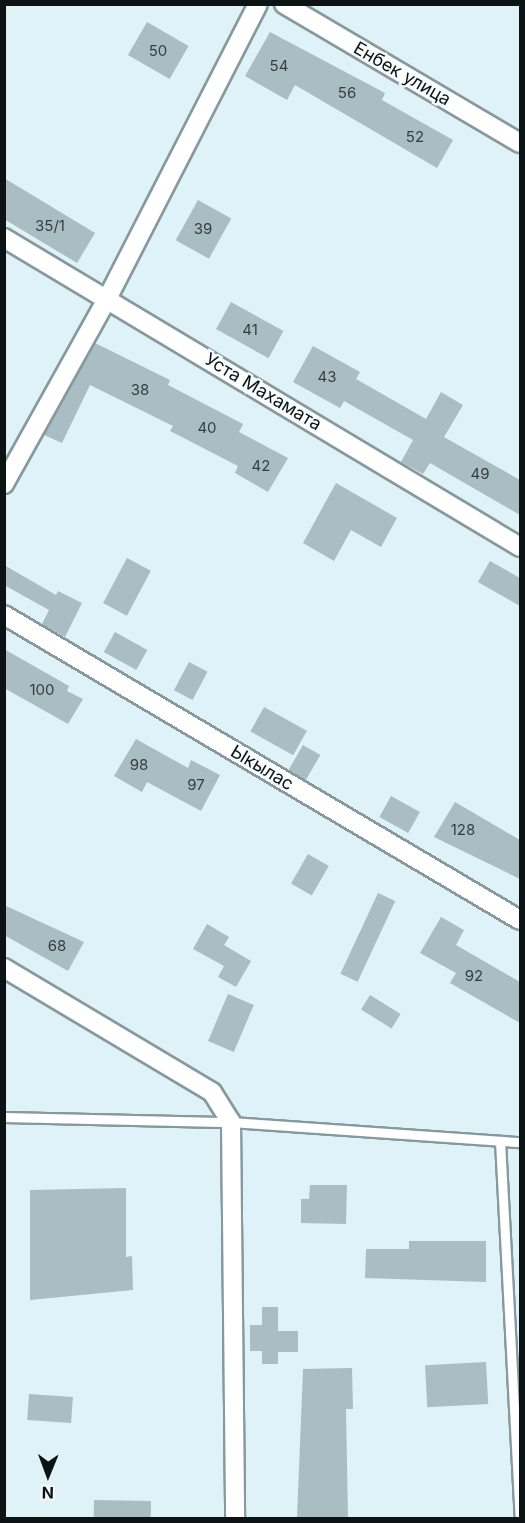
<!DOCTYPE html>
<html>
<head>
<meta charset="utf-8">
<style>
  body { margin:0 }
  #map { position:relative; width:525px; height:1523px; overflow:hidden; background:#def2f8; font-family:Inter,sans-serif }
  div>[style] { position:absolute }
  .building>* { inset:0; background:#aabdc3; transform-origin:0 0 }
  .roads { filter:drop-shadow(2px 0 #86999e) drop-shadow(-2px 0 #86999e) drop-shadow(0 2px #86999e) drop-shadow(0 -2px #86999e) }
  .service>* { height:9px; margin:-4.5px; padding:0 4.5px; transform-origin:4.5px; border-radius:4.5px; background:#fff }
  .minor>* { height:18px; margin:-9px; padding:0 9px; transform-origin:9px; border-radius:9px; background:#fff }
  span { translate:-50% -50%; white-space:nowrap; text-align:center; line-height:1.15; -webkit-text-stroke:4.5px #f8fcfd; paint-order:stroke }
  .number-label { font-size:15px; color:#343e40 }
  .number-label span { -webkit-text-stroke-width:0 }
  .street-label { font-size:18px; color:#0c1315 }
  .frame { position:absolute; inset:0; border:6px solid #0c1315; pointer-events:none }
  .north { position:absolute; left:18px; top:1445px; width:60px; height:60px; -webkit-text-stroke:4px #f8fcfd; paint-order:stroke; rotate:181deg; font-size:16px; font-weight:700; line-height:24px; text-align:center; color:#0c1315 }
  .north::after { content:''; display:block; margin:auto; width:21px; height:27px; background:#0c1315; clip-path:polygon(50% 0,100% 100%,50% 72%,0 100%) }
</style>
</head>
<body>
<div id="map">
  <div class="building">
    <i style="left:147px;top:22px;width:48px;height:38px;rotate:30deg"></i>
    <i style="clip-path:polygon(270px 32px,385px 93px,382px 100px,453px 140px,437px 168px,295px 85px,287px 100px,245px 76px)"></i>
    <i style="clip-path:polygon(4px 178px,95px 233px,77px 263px,4px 219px)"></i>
    <i style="left:198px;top:200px;width:38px;height:46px;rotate:29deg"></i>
    <i style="left:231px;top:302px;width:60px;height:31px;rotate:29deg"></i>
    <i style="clip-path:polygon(95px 343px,170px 380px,168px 385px,243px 424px,239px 432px,288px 458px,268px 492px,235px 473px,238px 466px,170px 431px,173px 426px,90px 385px,62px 443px,44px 435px)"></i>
    <i style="clip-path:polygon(313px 346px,360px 372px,356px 379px,426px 419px,441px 392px,463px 405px,444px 437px,520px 480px,520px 515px,430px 463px,423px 474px,401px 462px,413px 440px,344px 401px,340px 408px,293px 382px)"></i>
    <i style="clip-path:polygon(336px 483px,397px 518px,381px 547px,351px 530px,334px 561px,303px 543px)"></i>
    <i style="left:127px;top:558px;width:27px;height:51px;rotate:28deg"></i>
    <i style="clip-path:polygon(490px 561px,520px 578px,520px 606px,478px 582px)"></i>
    <i style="clip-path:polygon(4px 565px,56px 595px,58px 591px,82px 603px,65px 637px,42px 624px,49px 610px,4px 585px)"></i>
    <i style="left:115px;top:632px;width:37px;height:23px;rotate:29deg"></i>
    <i style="clip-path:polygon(4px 649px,69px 686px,67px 691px,83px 699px,68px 724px,4px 688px)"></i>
    <i style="left:189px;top:662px;width:21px;height:32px;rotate:28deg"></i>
    <i style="left:264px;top:707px;width:49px;height:28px;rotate:29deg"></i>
    <i style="clip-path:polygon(136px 739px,188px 768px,191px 760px,220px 775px,201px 811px,147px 782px,142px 792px,114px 776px)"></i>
    <i style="left:303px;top:745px;width:20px;height:29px;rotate:30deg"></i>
    <i style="left:391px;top:796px;width:33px;height:24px;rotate:29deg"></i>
    <i style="clip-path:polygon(455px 802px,520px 840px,520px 879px,434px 837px)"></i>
    <i style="left:308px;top:854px;width:24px;height:34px;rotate:30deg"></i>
    <i style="left:378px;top:893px;width:19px;height:89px;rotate:25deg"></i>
    <i style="clip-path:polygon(4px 905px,84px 942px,68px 971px,4px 935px)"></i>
    <i style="clip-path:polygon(441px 917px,464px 930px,456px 945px,520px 982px,520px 1023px,450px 983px,456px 973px,420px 953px)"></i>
    <i style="clip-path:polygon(207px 924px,229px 937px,224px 945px,251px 961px,236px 987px,218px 977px,224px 966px,193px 949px)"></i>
    <i style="left:228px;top:994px;width:28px;height:51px;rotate:23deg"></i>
    <i style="left:370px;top:995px;width:36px;height:17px;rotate:32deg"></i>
    <i style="clip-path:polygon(310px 1185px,347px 1185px,346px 1224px,301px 1223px,301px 1199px,309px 1199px)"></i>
    <i style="clip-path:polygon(126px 1188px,126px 1257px,132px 1256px,133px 1290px,30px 1300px,30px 1190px)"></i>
    <i style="clip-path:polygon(409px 1241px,486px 1241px,486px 1282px,365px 1278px,366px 1249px,409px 1249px)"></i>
    <i style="clip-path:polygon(262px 1307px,278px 1307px,278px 1331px,298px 1331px,298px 1352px,278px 1352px,278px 1364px,262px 1364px,262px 1351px,250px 1351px,250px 1325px,262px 1325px)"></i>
    <i style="left:486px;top:1362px;width:42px;height:61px;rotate:87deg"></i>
    <i style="clip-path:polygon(352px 1368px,353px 1409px,346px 1409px,348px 1518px,297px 1518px,303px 1369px)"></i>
    <i style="left:29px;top:1394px;width:44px;height:26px;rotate:4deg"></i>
    <i style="left:94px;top:1500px;width:57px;height:18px;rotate:1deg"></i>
  </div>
  <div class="roads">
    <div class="service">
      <i style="left:4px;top:1117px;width:227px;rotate:1.3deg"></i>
      <i style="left:231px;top:1122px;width:290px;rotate:4deg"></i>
      <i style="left:500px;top:1141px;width:378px;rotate:87deg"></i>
    </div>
    <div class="minor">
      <i style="left:284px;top:4px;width:274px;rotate:30.5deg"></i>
      <i style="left:4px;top:238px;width:601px;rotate:30.91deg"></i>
      <i style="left:4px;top:484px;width:212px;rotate:-60.9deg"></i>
      <i style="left:107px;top:299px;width:331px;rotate:-62.9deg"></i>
      <i style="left:4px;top:615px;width:599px;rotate:30.59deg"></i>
      <i style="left:4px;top:968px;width:242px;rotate:30.8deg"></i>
      <i style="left:212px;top:1092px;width:36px;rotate:58deg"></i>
      <i style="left:231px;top:1122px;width:396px;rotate:89.4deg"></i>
    </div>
  </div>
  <div class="number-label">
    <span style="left:158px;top:51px">50</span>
    <span style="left:279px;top:66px">54</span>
    <span style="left:347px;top:93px">56</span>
    <span style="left:415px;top:137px">52</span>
    <span style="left:50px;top:226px">35/1</span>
    <span style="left:203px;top:229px">39</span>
    <span style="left:250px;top:330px">41</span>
    <span style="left:327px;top:377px">43</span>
    <span style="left:140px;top:390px">38</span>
    <span style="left:207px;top:428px">40</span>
    <span style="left:261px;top:466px">42</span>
    <span style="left:480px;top:474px">49</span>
    <span style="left:42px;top:690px">100</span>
    <span style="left:139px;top:765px">98</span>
    <span style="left:196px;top:785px">97</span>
    <span style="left:463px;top:830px">128</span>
    <span style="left:57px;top:946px">68</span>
    <span style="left:474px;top:976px">92</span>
  </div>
  <div class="street-label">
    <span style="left:402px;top:74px;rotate:30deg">Енбек улица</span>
    <span style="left:263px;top:392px;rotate:31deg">Уста Махамата</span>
    <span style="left:262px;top:768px;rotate:31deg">Ыкылас</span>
  </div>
  <div class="frame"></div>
  <div class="north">N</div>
</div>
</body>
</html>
